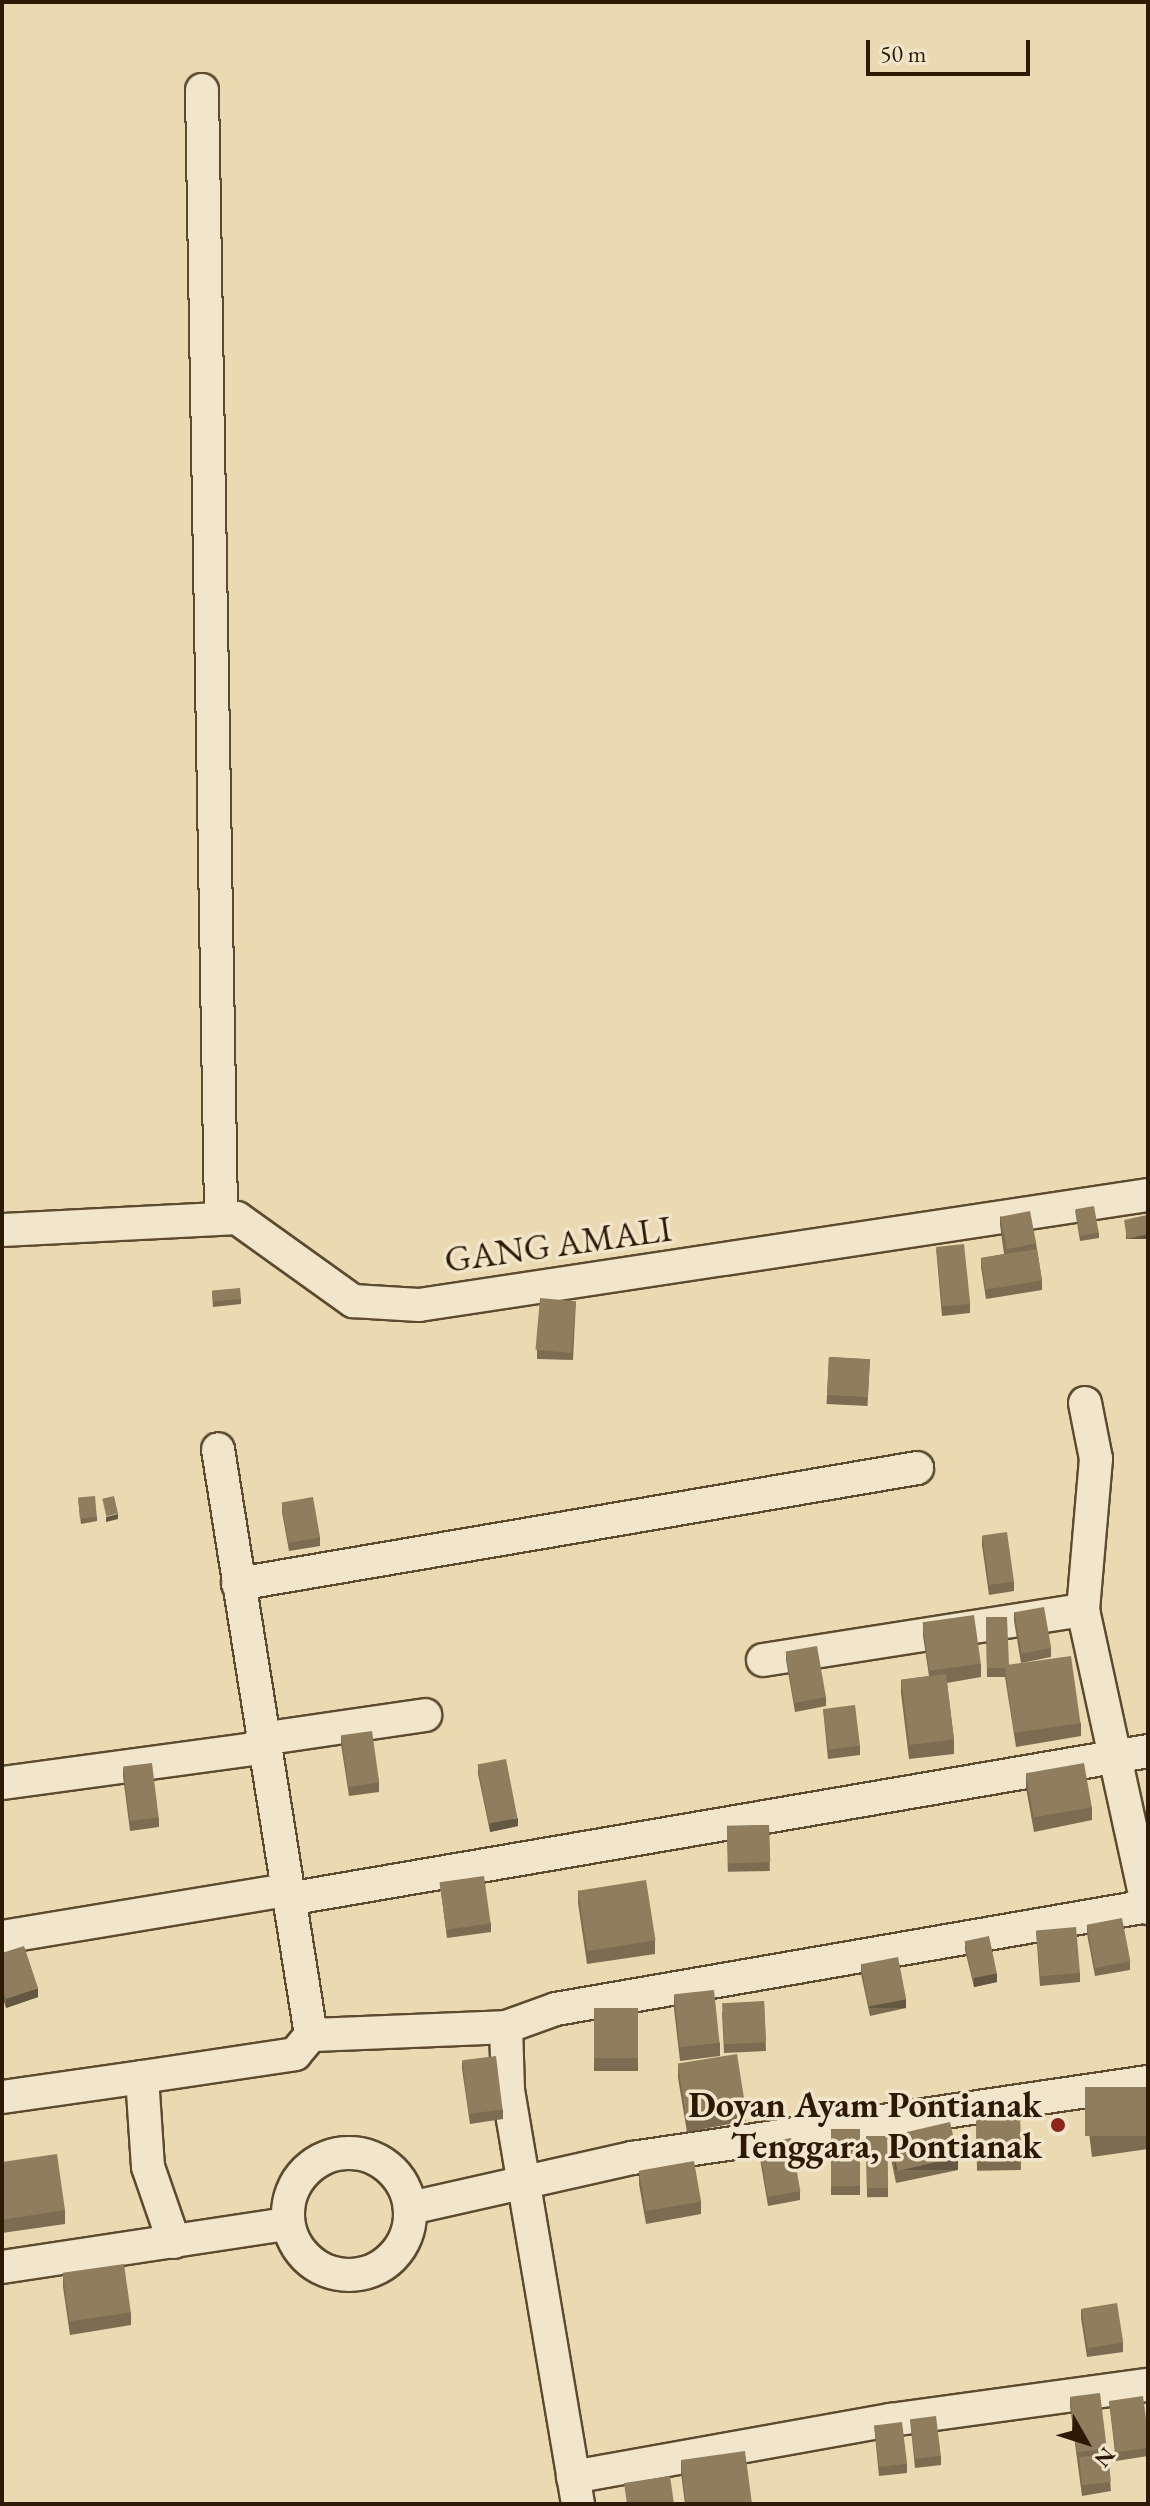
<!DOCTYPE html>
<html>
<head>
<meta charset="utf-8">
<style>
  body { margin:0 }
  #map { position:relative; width:1150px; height:2506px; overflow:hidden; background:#ead9b1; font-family:"EB Garamond",serif }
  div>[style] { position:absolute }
  .roads { filter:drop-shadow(2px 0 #5d4a2f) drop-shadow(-2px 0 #5d4a2f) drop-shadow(0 2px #5d4a2f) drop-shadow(0 -2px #5d4a2f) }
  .minor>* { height:32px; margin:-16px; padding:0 16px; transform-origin:16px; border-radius:16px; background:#f1e6cc }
  .minor>.ring { margin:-16px; padding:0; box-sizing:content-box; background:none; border:32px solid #f1e6cc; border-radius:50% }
  .wall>* { inset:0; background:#7c6c51; transform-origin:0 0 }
  .shaded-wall>* { inset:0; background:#655842; transform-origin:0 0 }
  .building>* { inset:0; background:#907d5e; transform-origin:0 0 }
  .dots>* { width:22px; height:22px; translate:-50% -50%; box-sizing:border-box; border:4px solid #f1e6cc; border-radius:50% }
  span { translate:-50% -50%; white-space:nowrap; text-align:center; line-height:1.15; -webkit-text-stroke:7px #f1e6cc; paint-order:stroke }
  .street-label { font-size:36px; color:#2e1a04 }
  .poi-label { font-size:36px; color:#2e1a04; font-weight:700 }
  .right { translate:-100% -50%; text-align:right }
  .frame { position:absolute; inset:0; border:4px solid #2e1a04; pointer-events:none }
  .north { position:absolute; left:1046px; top:2402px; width:80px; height:80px; -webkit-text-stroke:6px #f1e6cc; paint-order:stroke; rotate:129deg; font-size:22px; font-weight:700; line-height:32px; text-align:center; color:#2e1a04 }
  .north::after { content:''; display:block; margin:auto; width:28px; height:36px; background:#2e1a04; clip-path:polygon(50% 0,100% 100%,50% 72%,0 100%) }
  .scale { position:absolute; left:866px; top:40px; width:164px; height:36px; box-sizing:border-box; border:4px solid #2e1a04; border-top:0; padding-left:10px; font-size:24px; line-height:28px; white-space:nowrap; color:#2e1a04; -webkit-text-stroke:6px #f1e6cc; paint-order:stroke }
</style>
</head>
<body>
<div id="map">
  <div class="roads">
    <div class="minor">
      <i style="left:202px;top:90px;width:1125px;rotate:89.03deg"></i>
      <i style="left:2px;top:1230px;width:235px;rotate:-2.9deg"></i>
      <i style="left:237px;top:1218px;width:143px;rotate:35.6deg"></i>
      <i style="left:353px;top:1301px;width:66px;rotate:3.5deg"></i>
      <i style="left:419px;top:1305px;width:737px;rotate:-8.58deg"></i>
      <i style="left:238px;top:1584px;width:689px;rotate:-9.69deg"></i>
      <i style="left:1083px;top:1610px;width:152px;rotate:-85.1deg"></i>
      <i style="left:1096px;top:1459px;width:57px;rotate:-101.1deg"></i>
      <i style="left:763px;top:1660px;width:324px;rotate:-8.9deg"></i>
      <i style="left:1083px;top:1610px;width:305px;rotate:77.7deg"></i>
      <i style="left:261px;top:1739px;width:166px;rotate:-8.3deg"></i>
      <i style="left:2px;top:1783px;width:262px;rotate:-7.7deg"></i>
      <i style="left:288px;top:1899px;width:873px;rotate:-9.76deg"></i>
      <i style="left:2px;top:1937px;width:289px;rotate:-9.4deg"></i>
      <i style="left:311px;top:2035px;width:195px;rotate:-2.3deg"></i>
      <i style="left:2px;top:2097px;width:141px;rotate:-8.1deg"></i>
      <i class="ring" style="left:288px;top:2153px;width:90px;height:90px"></i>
      <i style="left:410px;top:2208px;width:228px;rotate:-12.7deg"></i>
      <i style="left:632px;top:2158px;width:522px;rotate:-8.38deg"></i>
      <i style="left:174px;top:2242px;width:79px;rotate:-109.1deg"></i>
      <i style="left:148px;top:2167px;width:90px;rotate:-93.8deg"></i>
      <i style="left:142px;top:2077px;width:155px;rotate:-8.5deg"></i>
      <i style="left:295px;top:2054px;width:25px;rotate:-50deg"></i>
      <i style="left:311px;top:2035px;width:593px;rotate:-99.02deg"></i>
      <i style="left:2px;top:2267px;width:288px;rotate:-8.6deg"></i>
      <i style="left:573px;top:2477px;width:323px;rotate:-10.2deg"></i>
      <i style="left:891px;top:2420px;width:259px;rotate:-7.8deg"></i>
      <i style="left:578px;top:2504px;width:420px;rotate:-99.6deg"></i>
      <i style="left:508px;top:2090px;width:63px;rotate:-91.8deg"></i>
      <i style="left:506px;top:2027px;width:53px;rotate:-19.8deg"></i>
      <i style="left:556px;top:2009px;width:601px;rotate:-9.87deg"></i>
    </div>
  </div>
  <div class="wall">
    <i style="clip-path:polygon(1075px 1210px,1099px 1233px,1099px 1238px,1080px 1241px)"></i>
    <i style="clip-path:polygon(1000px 1216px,1036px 1243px,1042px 1281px,1042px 1290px,986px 1299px,981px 1267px,981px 1258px,1004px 1254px,1000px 1225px)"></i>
    <i style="clip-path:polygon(936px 1248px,970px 1304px,970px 1313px,942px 1316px)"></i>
    <i style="clip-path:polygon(212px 1291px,241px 1299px,241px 1304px,213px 1307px)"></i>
    <i style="clip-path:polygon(576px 1301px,573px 1360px,537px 1359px,537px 1350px)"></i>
    <i style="left:829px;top:1357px;width:41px;height:47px;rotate:3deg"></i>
    <i style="clip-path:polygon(78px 1498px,97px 1517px,97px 1521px,81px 1524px)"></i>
    <i style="clip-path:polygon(282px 1503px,320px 1537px,320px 1546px,289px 1551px,282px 1512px)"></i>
    <i style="clip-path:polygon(982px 1536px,1014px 1582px,1014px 1591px,989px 1595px,982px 1545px)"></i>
    <i style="clip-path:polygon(1014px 1612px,1051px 1648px,1051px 1657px,1021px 1663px,1014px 1621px)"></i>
    <i style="clip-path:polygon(986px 1617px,1009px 1666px,1081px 1723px,1081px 1736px,1016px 1747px,1005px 1677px,987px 1677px)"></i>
    <i style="clip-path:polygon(923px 1623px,981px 1664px,981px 1677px,947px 1683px,954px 1740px,954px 1754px,909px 1759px,901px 1693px,901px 1680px,929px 1676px,923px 1636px)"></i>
    <i style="clip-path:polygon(786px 1652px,826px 1697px,826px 1706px,795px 1712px,786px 1660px)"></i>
    <i style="clip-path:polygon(823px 1709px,860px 1746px,860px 1755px,828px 1759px)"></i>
    <i style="clip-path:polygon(341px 1735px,379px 1783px,379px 1792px,349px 1796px,341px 1744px)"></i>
    <i style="clip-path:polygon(478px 1765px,518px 1826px,490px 1832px,478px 1774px)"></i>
    <i style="clip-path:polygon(123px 1767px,159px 1818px,159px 1827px,130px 1831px,123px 1776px)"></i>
    <i style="clip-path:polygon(1026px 1774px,1092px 1807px,1092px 1820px,1034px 1832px,1026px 1788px)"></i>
    <i style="left:769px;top:1825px;width:46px;height:42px;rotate:89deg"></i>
    <i style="clip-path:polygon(440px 1883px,491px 1923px,491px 1932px,447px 1938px)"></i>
    <i style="clip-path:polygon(578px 1890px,655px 1940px,655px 1954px,587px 1964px,578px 1903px)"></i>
    <i style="clip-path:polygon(1087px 1925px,1130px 1961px,1130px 1970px,1095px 1976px,1087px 1934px)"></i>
    <i style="clip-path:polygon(1036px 1931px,1080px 1973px,1080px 1982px,1040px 1986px)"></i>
    <i style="clip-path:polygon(965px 1941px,997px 1982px,974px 1987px,965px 1950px)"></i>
    <i style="clip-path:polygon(2px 1953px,38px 1997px,6px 2008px,2px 1996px)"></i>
    <i style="clip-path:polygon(861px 1965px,906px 2008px,870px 2016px,861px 1974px)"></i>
    <i style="clip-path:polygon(674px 1995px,720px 2043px,720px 2056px,680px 2061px,674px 2009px)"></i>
    <i style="clip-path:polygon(764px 2001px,766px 2051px,724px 2053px,722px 2012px)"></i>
    <i style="left:594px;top:2008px;width:44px;height:63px"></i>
    <i style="clip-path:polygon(462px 2061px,503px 2110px,503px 2119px,470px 2124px,462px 2069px)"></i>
    <i style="clip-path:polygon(678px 2065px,746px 2108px,746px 2121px,687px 2132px,678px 2078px)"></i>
    <i style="clip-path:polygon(1148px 2087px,1148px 2149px,1092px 2157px,1086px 2109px,1086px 2096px)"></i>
    <i style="left:1020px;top:2114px;width:56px;height:44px;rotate:89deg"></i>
    <i style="left:831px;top:2129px;width:29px;height:66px"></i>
    <i style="clip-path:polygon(889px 2135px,958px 2170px,896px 2183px,889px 2149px)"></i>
    <i style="left:887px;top:2136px;width:61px;height:21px;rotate:89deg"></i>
    <i style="clip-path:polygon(759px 2144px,800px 2191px,800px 2200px,768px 2206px,759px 2153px)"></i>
    <i style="clip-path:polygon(2px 2162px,65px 2210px,65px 2224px,2px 2233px)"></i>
    <i style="clip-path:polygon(639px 2171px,701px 2201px,701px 2214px,646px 2224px,639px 2184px)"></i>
    <i style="clip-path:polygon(63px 2274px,131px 2312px,131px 2325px,70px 2335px,63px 2287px)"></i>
    <i style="clip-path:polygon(1081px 2309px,1123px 2343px,1123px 2352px,1087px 2357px,1081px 2318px)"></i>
    <i style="clip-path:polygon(1070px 2397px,1107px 2449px,1111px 2491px,1082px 2496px,1070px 2406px)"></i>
    <i style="clip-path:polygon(1109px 2401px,1148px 2434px,1148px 2456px,1116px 2461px)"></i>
    <i style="clip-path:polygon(910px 2419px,941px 2456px,941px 2465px,915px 2468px)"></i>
    <i style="clip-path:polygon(874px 2425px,907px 2464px,907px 2473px,879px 2476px)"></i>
    <i style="clip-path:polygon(681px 2460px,752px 2504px,685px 2504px,681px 2473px)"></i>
  </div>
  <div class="shaded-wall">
    <i style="left:1148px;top:1234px;width:5px;height:22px;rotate:90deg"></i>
    <i style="clip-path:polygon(118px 1514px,118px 1519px,106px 1522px,106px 1517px)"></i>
    <i style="clip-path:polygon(518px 1818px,518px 1826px,490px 1832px,490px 1823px)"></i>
    <i style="clip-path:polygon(997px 1973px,997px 1982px,974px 1987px,974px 1978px)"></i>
    <i style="clip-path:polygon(38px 1988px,38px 1997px,6px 2008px,6px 1999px)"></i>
    <i style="left:906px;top:1999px;width:9px;height:37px;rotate:90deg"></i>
    <i style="left:958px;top:2157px;width:13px;height:63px;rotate:90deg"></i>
  </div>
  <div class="building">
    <i style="left:1094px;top:1206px;width:27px;height:19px;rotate:80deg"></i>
    <i style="left:1030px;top:1211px;width:33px;height:30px;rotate:79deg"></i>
    <i style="clip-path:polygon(1147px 1215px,1148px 1234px,1127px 1239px,1124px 1220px)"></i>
    <i style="left:964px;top:1244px;width:60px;height:28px;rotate:84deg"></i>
    <i style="left:1037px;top:1249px;width:32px;height:57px;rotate:81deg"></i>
    <i style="left:240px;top:1288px;width:11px;height:28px;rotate:85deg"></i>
    <i style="left:540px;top:1298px;width:36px;height:52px;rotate:5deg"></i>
    <i style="left:829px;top:1357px;width:41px;height:38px;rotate:3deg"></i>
    <i style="left:95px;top:1496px;width:21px;height:17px;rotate:85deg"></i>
    <i style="left:114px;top:1496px;width:18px;height:12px;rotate:77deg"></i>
    <i style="left:313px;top:1497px;width:41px;height:32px;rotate:80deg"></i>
    <i style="left:1007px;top:1532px;width:50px;height:25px;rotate:82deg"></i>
    <i style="left:1044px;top:1607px;width:42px;height:30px;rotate:80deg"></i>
    <i style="left:974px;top:1615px;width:49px;height:52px;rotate:82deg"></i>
    <i style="clip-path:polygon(986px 1617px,1007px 1617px,1009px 1666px,1006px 1668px,987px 1668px)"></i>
    <i style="left:817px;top:1646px;width:52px;height:32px;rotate:80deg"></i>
    <i style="left:1071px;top:1656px;width:68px;height:67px;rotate:82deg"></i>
    <i style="left:946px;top:1674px;width:66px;height:45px;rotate:83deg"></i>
    <i style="left:855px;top:1705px;width:41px;height:32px;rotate:83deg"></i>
    <i style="left:372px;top:1731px;width:52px;height:31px;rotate:82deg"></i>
    <i style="left:506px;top:1759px;width:60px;height:29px;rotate:79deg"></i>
    <i style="left:152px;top:1763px;width:55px;height:29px;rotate:83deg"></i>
    <i style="left:1084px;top:1763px;width:45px;height:59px;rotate:80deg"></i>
    <i style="left:769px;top:1825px;width:37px;height:42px;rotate:88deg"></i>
    <i style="left:484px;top:1876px;width:48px;height:45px;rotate:82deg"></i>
    <i style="left:646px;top:1880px;width:61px;height:69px;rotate:81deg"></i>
    <i style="left:1122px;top:1918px;width:44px;height:36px;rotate:79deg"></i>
    <i style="left:1076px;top:1927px;width:46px;height:40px;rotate:85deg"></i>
    <i style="left:989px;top:1936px;width:38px;height:25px;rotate:78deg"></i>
    <i style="clip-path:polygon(24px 1946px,38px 1988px,6px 1999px,2px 1987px,2px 1953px)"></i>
    <i style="left:898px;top:1957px;width:43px;height:38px;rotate:79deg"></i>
    <i style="left:714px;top:1990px;width:53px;height:40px;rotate:84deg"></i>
    <i style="left:764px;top:2001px;width:41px;height:42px;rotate:87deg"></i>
    <i style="left:594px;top:2008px;width:44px;height:50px"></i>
    <i style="left:737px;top:2054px;width:55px;height:60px;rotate:81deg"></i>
    <i style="left:496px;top:2056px;width:54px;height:34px;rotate:83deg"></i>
    <i style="left:1148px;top:2087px;width:49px;height:63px;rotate:90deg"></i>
    <i style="left:1020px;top:2114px;width:47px;height:44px;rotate:89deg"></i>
    <i style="left:950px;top:2122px;width:36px;height:62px;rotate:77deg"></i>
    <i style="left:831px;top:2129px;width:29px;height:57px"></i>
    <i style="left:887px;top:2136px;width:52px;height:21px;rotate:89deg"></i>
    <i style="left:791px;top:2138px;width:54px;height:33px;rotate:80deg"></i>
    <i style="clip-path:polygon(57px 2154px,65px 2210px,2px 2220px,2px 2162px)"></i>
    <i style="left:694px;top:2161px;width:41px;height:56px;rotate:80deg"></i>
    <i style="left:124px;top:2264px;width:49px;height:62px;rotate:82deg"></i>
    <i style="left:1117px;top:2303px;width:40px;height:36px;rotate:81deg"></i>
    <i style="left:1100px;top:2393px;width:56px;height:30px;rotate:83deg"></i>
    <i style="clip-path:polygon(1143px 2396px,1148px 2434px,1148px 2448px,1116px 2452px,1109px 2401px)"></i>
    <i style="left:936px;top:2416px;width:40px;height:26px;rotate:83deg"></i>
    <i style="left:902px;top:2422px;width:42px;height:28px;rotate:83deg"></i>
    <i style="clip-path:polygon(745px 2451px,752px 2504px,686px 2504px,681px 2460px)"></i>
    <i style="left:1108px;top:2454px;width:28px;height:29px;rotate:84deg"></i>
    <i style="clip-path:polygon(670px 2476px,674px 2504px,627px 2504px,624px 2483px)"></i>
  </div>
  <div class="dots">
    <i style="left:1058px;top:2125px;background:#8f2418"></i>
  </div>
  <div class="street-label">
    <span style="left:558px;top:1244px;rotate:-8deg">GANG AMALI</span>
  </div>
  <div class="poi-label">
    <span class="right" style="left:1042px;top:2125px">Doyan Ayam Pontianak<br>Tenggara, Pontianak</span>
  </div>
  <div class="frame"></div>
  <div class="north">N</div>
  <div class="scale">50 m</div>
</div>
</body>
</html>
